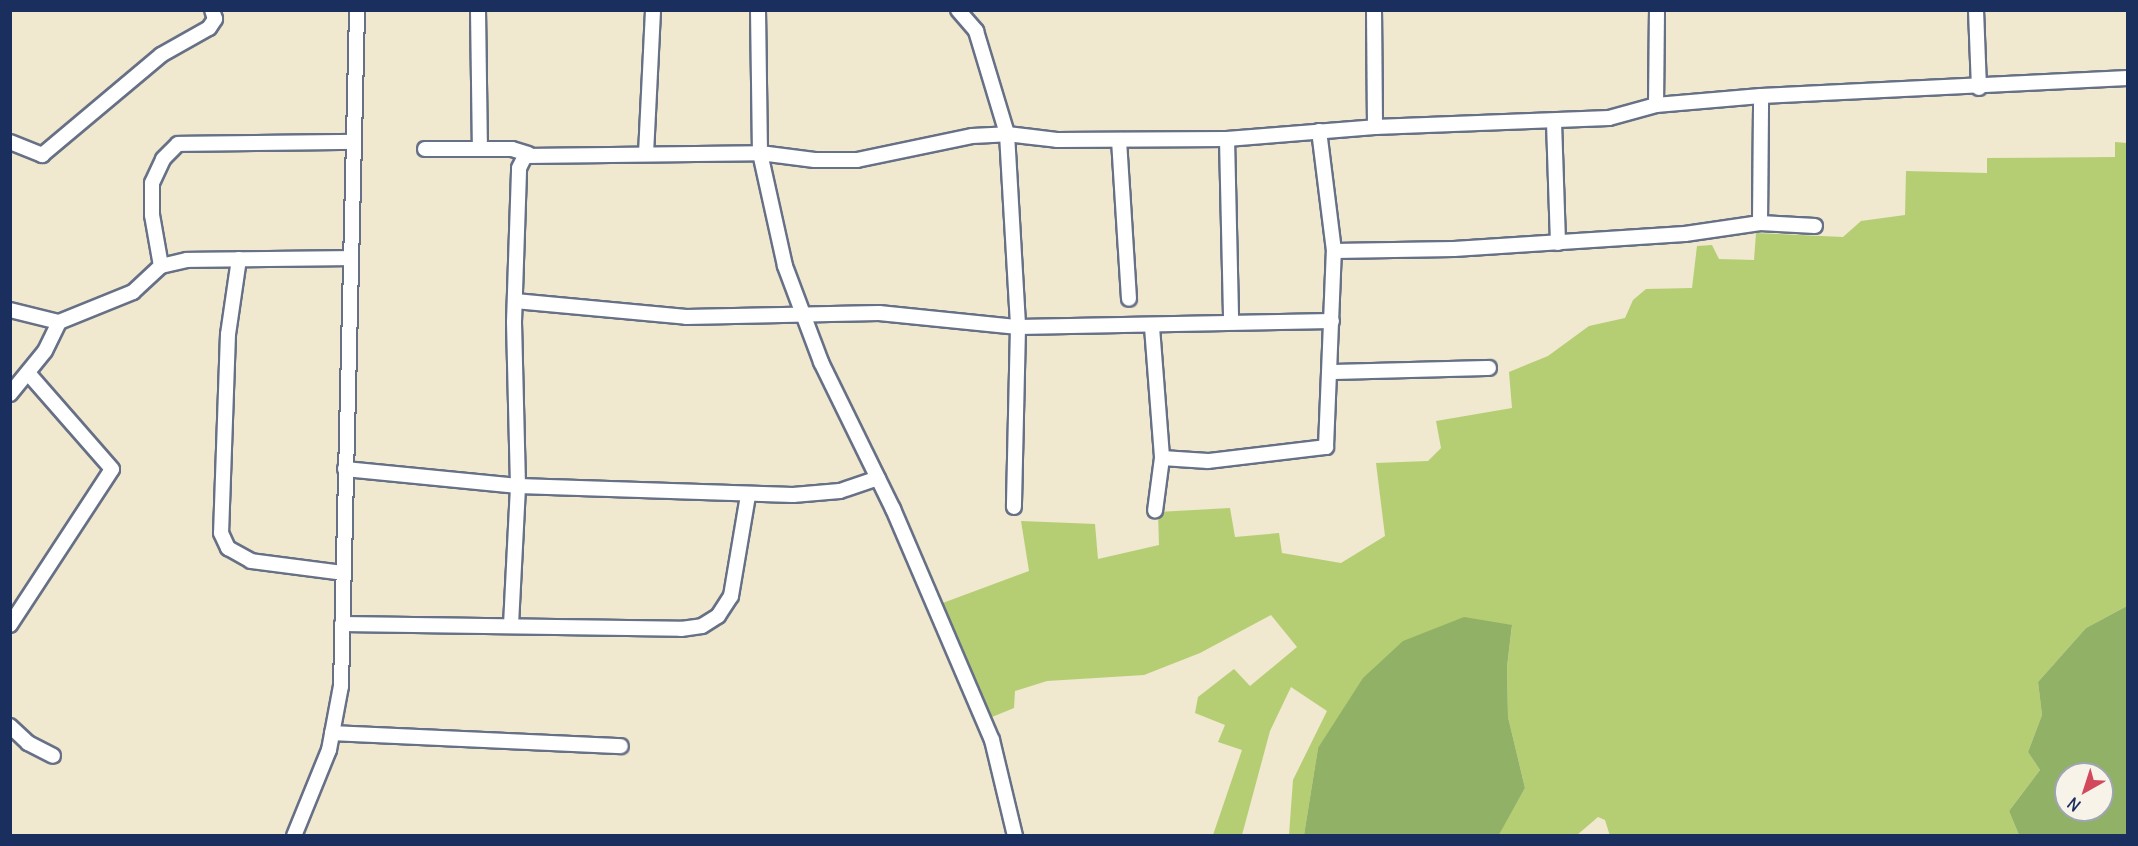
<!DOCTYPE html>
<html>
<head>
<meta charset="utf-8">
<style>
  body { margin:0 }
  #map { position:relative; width:2138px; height:846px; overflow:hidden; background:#f0e8cf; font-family:Delius,sans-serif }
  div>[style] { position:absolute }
  .green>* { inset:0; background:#b5ce74 }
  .forest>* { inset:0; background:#90b166 }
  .roads { filter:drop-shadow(2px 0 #667086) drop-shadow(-2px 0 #667086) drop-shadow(0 2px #667086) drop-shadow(0 -2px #667086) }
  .minor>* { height:14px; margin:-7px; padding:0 7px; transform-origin:7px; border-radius:7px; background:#fff }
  span { translate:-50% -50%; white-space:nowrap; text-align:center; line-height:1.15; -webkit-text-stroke:6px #f7f3e8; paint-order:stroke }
  .frame { position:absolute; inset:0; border:12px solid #1b2f5e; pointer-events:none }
  .north { position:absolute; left:2054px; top:762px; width:60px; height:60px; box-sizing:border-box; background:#f7f3e8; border:2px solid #9fa5b1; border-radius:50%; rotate:219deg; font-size:16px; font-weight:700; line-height:24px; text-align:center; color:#1b2f5e }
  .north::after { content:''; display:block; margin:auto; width:21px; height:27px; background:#d1495b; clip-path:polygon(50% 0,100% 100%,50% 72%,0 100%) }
</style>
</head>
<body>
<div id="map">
  <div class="green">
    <i style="clip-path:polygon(2115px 142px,2127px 143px,2127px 606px,2086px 628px,2038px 682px,2042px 715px,2028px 752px,2040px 770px,2009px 811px,2019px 835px,1610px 836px,1605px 820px,1598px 817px,1577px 835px,1498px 835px,1525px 788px,1508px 717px,1507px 667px,1512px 626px,1318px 748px,1304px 835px,1289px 835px,1293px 780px,1327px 711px,1291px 687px,1270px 731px,1242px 835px,1213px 835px,1242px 750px,1218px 742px,1225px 725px,1195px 713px,1198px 697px,1234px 669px,1250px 686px,1297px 647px,1271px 615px,1200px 653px,1144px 675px,1047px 681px,1015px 691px,1014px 708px,992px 717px,940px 604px,1029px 571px,1021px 521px,1095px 524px,1098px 559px,1159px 545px,1158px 512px,1230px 508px,1235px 537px,1279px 533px,1282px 553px,1341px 563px,1385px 536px,1376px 463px,1428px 461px,1441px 448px,1436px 421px,1512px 408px,1509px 372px,1548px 356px,1589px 326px,1625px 318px,1633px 300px,1646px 289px,1692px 288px,1697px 246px,1712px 245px,1719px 259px,1754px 260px,1756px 233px,1843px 237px,1861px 221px,1905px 215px,1906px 171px,1987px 173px,1987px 158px,2115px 157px)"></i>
  </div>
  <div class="forest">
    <i style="clip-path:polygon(evenodd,2127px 606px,2127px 835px,2019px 835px,2009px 811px,2040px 770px,2028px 752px,2042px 715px,2038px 682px,2086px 628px,2127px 606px,2066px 774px,2102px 774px,2102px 810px,2066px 810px,2066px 774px)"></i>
    <i style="clip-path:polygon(1464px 617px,1512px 625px,1507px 667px,1508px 717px,1525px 788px,1501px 831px,1498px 836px,1304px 835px,1318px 748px,1363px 678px,1403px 641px)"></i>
  </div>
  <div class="roads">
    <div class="minor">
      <i style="left:478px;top:10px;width:139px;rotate:89.2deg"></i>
      <i style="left:758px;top:10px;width:143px;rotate:89.2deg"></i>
      <i style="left:760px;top:153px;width:116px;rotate:77.5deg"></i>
      <i style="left:785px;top:266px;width:103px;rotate:69.4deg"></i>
      <i style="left:821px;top:362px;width:164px;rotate:63.9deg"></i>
      <i style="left:893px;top:509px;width:251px;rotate:66.8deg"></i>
      <i style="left:992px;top:740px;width:99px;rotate:76.5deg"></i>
      <i style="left:958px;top:10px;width:28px;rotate:49deg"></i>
      <i style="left:976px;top:31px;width:108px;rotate:73.2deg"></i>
      <i style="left:1007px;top:134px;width:193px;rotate:86.7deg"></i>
      <i style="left:1018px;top:327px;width:180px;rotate:91.3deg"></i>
      <i style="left:1374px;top:10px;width:117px;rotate:89.5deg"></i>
      <i style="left:1976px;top:10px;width:78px;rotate:87.8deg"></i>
      <i style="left:1656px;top:105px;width:105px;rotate:-4.9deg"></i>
      <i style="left:1761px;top:96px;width:367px;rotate:-2.8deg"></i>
      <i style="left:1554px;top:122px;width:121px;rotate:88.1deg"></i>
      <i style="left:1227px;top:139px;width:183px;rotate:88.7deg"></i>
      <i style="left:1119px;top:140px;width:159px;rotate:86.4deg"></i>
      <i style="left:10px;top:142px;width:35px;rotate:22deg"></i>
      <i style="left:42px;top:155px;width:155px;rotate:-40deg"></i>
      <i style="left:161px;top:55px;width:55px;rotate:-29.4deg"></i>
      <i style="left:209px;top:28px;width:11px;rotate:-56deg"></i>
      <i style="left:215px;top:19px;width:9px;rotate:-108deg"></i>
      <i style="left:425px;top:149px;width:87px"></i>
      <i style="left:512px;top:149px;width:17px;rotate:17deg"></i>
      <i style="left:646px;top:154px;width:144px;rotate:-87.2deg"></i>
      <i style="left:1760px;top:223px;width:127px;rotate:-89.5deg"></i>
      <i style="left:1334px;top:251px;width:120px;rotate:-1deg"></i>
      <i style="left:1454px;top:249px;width:231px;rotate:-3.7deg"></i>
      <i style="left:1685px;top:234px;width:76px;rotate:-8.3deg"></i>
      <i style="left:1760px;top:223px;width:55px;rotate:3.1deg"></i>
      <i style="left:239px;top:259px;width:76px;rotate:98.3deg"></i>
      <i style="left:228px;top:334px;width:199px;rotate:92deg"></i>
      <i style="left:221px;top:533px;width:17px;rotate:65deg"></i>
      <i style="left:228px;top:548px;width:26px;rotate:29deg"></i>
      <i style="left:251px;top:561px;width:93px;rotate:7.4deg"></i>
      <i style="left:161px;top:266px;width:52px;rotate:-100deg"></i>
      <i style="left:152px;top:215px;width:32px;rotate:-90deg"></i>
      <i style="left:152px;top:183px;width:26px;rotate:-65deg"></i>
      <i style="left:163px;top:159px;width:21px;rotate:-45deg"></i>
      <i style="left:178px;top:144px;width:176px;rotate:-0.7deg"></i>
      <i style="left:515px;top:301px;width:172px;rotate:5.3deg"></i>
      <i style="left:686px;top:317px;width:193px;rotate:-1.2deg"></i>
      <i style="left:879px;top:313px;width:140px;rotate:5.8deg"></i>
      <i style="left:1018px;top:327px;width:314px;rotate:-1.1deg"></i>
      <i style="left:10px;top:310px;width:50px;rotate:13.8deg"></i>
      <i style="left:59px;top:322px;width:80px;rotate:-22.1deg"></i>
      <i style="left:133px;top:292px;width:38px;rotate:-43deg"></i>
      <i style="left:161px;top:266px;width:27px;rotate:-13deg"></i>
      <i style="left:187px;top:260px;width:162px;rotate:-0.7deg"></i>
      <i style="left:1152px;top:327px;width:131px;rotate:85.6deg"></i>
      <i style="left:1162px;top:458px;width:53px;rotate:97.5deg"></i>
      <i style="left:1331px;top:372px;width:158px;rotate:-1.5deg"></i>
      <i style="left:10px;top:394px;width:55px;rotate:-50.9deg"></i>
      <i style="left:45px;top:351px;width:32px;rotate:-64deg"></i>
      <i style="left:1162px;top:458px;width:46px;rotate:3.7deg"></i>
      <i style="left:1208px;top:461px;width:119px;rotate:-6.8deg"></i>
      <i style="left:1326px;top:447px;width:196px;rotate:-87.7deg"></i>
      <i style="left:1334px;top:251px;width:121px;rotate:-97.1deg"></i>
      <i style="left:345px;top:469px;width:174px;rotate:5.6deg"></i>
      <i style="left:518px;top:486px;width:275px;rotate:1.9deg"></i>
      <i style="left:793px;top:495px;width:47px;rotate:-4.9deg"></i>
      <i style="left:840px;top:491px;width:40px;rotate:-18.9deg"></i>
      <i style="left:342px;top:624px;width:339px;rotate:0.8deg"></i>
      <i style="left:681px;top:629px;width:21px;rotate:-8deg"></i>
      <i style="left:702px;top:626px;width:19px;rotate:-32deg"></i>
      <i style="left:718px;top:616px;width:24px;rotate:-57deg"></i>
      <i style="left:731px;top:596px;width:102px;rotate:-80.4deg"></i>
      <i style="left:10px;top:625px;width:186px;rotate:-56.8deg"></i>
      <i style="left:112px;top:469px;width:128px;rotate:-131.2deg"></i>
      <i style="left:511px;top:625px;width:139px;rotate:-87.1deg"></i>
      <i style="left:518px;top:486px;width:164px;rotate:-91.4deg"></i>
      <i style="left:514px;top:322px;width:154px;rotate:-88.1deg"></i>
      <i style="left:519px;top:168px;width:13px;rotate:-63deg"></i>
      <i style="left:525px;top:156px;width:235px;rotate:-0.7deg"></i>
      <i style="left:760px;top:153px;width:55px;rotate:7.3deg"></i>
      <i style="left:815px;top:160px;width:42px"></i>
      <i style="left:857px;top:160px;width:117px;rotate:-11.8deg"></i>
      <i style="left:972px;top:136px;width:35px;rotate:-3deg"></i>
      <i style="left:1007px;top:134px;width:50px;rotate:6.8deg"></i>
      <i style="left:1057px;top:140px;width:170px;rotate:-0.3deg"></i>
      <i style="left:1227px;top:139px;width:148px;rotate:-4.6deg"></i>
      <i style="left:1375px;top:127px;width:234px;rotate:-2.2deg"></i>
      <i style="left:1609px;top:118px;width:49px;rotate:-15.5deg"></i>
      <i style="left:1656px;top:105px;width:95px;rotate:-89.4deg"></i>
      <i style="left:10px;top:726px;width:25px;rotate:43deg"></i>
      <i style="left:28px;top:743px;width:28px;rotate:27deg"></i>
      <i style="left:332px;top:733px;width:289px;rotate:2.6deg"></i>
      <i style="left:294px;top:836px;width:93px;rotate:-67.9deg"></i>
      <i style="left:329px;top:750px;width:65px;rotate:-79.4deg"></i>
      <i style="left:341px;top:686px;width:676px;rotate:-88.64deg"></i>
    </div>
  </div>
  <div class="frame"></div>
  <div class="north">N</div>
</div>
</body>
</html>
